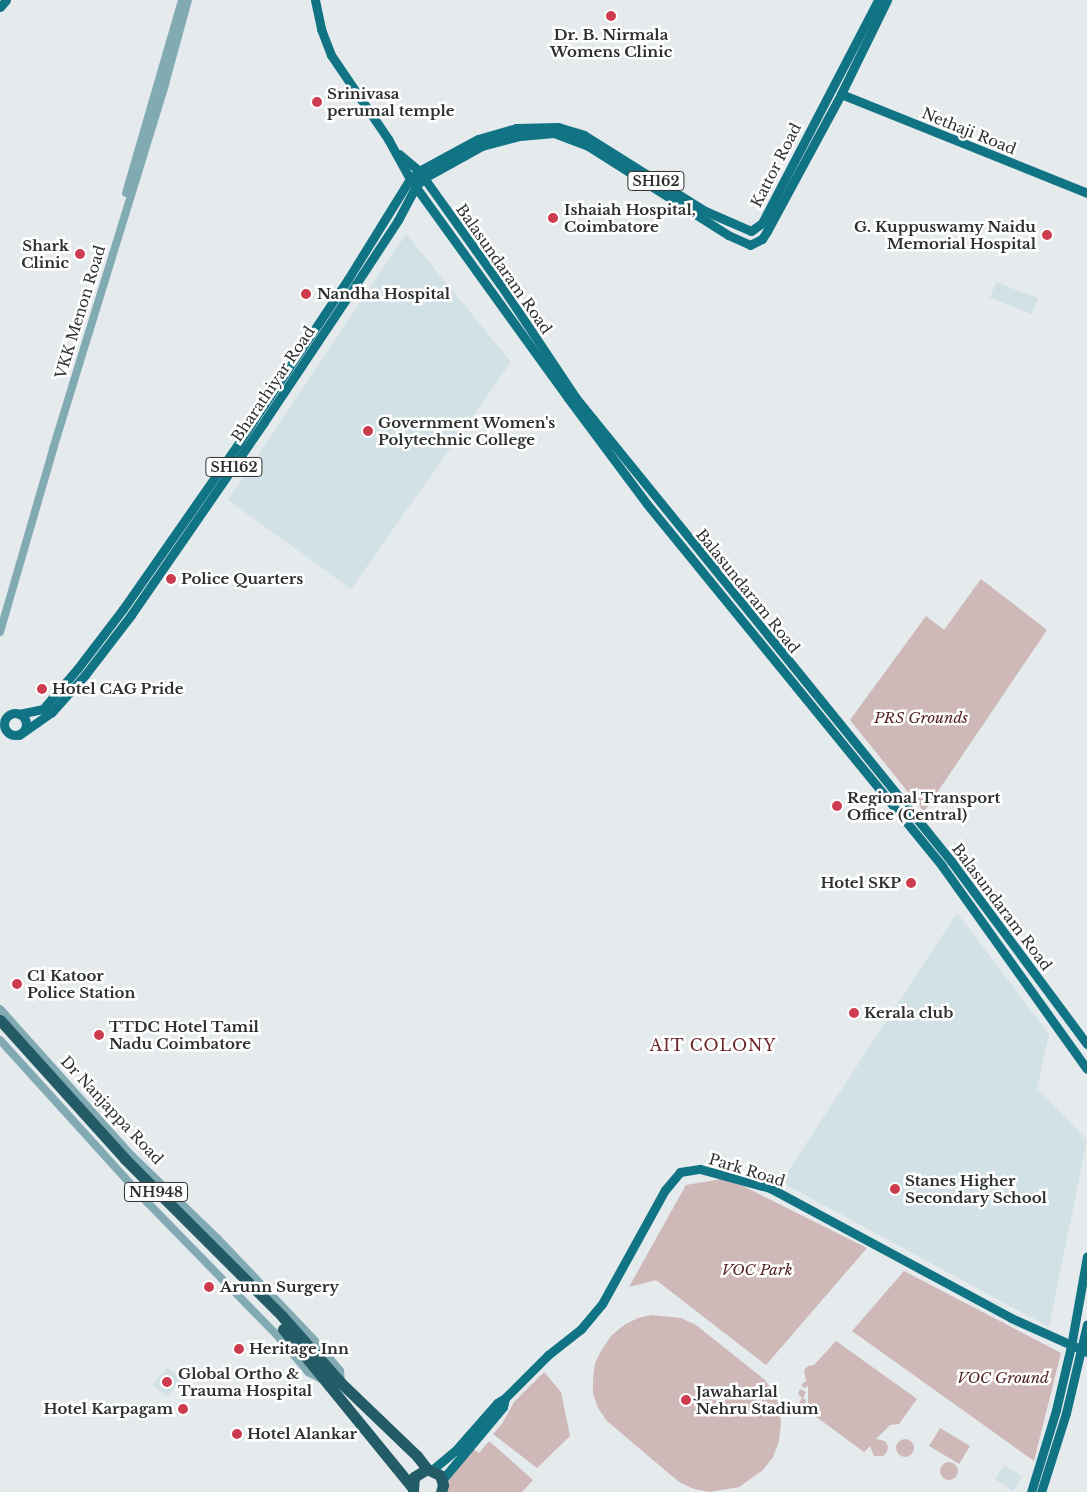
<!DOCTYPE html>
<html>
<head>
<meta charset="utf-8">
<style>
  body { margin:0 }
  #map { position:relative; width:1087px; height:1492px; overflow:hidden; background:#e5eaec; font-family:"Libre Baskerville",serif }
  div>[style] { position:absolute }
  .built>* { inset:0; background:#d2e1e5; transform-origin:0 0 }
  .green>* { inset:0; background:#ceb8b8; transform-origin:0 0 }
  .round { border-radius:50% }
  .minor>* { height:8px; margin:-4px; padding:0 4px; transform-origin:4px; border-radius:4px; background:#82aab3 }
  .major>* { height:9px; margin:-4.5px; padding:0 4.5px; transform-origin:4.5px; border-radius:4.5px; background:#117485 }
  .major>.ring { margin:-4.5px; padding:0; box-sizing:content-box; background:none; border:9px solid #117485; border-radius:50% }
  .highway>* { height:11px; margin:-5.5px; padding:0 5.5px; transform-origin:5.5px; border-radius:5.5px; background:#235b67 }
  .dots>* { width:14px; height:14px; translate:-50% -50%; box-sizing:border-box; border:2px solid #fff; border-radius:50% }
  span { translate:-50% -50%; white-space:nowrap; text-align:center; line-height:1.15; -webkit-text-stroke:5px #fff; paint-order:stroke }
  .shield-label span { padding:1px 4px; background:#fff; border:1px solid; border-radius:4px; -webkit-text-stroke-width:0 }
  .shield-label { font-size:14px; color:#2f3131; font-weight:700 }
  .poi-label { font-size:15px; color:#2f3131; font-weight:700 }
  .left { translate:0 -50%; text-align:left }
  .right { translate:-100% -50%; text-align:right }
  .street-label { font-size:15px; color:#2f3131 }
  .park-label { font-size:15px; color:#532326; font-style:italic }
  .neighbourhood-label { font-size:16px; color:#6d272c; letter-spacing:1px }
</style>
</head>
<body>
<div id="map">
  <div class="built">
    <i style="clip-path:polygon(406px 234px,511px 362px,351px 589px,228px 500px)"></i>
    <i style="left:996px;top:282px;width:45px;height:17px;rotate:21deg"></i>
    <i style="clip-path:polygon(957px 913px,1049px 1034px,1037px 1088px,1087px 1140px,1049px 1327px,781px 1182px)"></i>
    <i style="left:167px;top:1367px;width:19px;height:23px;rotate:39deg"></i>
    <i style="left:1004px;top:1465px;width:22px;height:17px;rotate:32deg"></i>
  </div>
  <div class="green">
    <i style="clip-path:polygon(981px 579px,1047px 630px,924px 812px,850px 720px,926px 616px,944px 630px)"></i>
    <i style="clip-path:polygon(727px 1178px,867px 1248px,766px 1365px,656px 1280px,629px 1287px,686px 1185px)"></i>
    <i style="clip-path:polygon(904px 1271px,1061px 1353px,1034px 1461px,852px 1331px)"></i>
    <i style="clip-path:polygon(651px 1315px,681px 1318px,696px 1325px,765px 1380px,773px 1392px,779px 1405px,781px 1423px,779px 1441px,773px 1457px,763px 1470px,739px 1487px,710px 1492px,694px 1489px,679px 1482px,607px 1421px,598px 1408px,593px 1394px,593px 1380px,595px 1363px,601px 1351px,611px 1336px,624px 1325px,638px 1318px)"></i>
    <i style="clip-path:polygon(836px 1341px,917px 1399px,899px 1424px,890px 1425px,876px 1439px,885px 1441px,888px 1446px,887px 1452px,883px 1456px,874px 1456px,870px 1446px,864px 1452px,811px 1413px,806px 1416px,801px 1412px,803px 1406px,799px 1403px,802px 1398px,798px 1394px,800px 1389px,806px 1392px,803px 1398px,806px 1400px,805px 1405px,808px 1405px,808px 1386px,804px 1388px,801px 1385px,806px 1381px,804px 1370px,808px 1366px,814px 1365px)"></i>
    <i style="clip-path:polygon(544px 1372px,561px 1392px,570px 1436px,537px 1468px,493px 1434px,502px 1424px,514px 1402px)"></i>
    <i style="left:940px;top:1428px;width:35px;height:21px;rotate:31deg"></i>
    <i class="round" style="left:896px;top:1439px;width:18px;height:18px"></i>
    <i style="clip-path:polygon(489px 1441px,533px 1480px,522px 1492px,437px 1492px,472px 1448px,479px 1453px)"></i>
    <i class="round" style="left:940px;top:1462px;width:18px;height:18px"></i>
  </div>
  <div class="minor">
    <i style="left:126px;top:193px;width:201px;rotate:-73.8deg"></i>
    <i style="left:0;top:632px;width:191px;rotate:-73.8deg"></i>
    <i style="left:53px;top:449px;width:382px;rotate:-72.9deg"></i>
    <i style="left:165px;top:84px;width:87px;rotate:-74.7deg"></i>
    <i style="left:0;top:1009px;width:198px;rotate:48.1deg"></i>
    <i style="left:132px;top:1156px;width:120px;rotate:44deg"></i>
    <i style="left:218px;top:1239px;width:141px;rotate:46.4deg"></i>
    <i style="left:315px;top:1341px;width:39px;rotate:50deg"></i>
    <i style="left:340px;top:1371px;width:12px;rotate:85deg"></i>
    <i style="left:0;top:1040px;width:220px;rotate:47.8deg"></i>
    <i style="left:148px;top:1203px;width:183px;rotate:45.7deg"></i>
    <i style="left:276px;top:1334px;width:50px;rotate:49.9deg"></i>
    <i style="left:308px;top:1372px;width:15px;rotate:28deg"></i>
  </div>
  <div class="major">
    <i style="left:315px;top:0;width:30px;rotate:78deg"></i>
    <i style="left:321px;top:29px;width:28px;rotate:69deg"></i>
    <i style="left:331px;top:55px;width:102px;rotate:55.8deg"></i>
    <i style="left:388px;top:139px;width:46px;rotate:61.2deg"></i>
    <i style="left:410px;top:179px;width:270px;rotate:54.2deg"></i>
    <i style="left:568px;top:398px;width:132px;rotate:53.3deg"></i>
    <i style="left:647px;top:504px;width:467px;rotate:50.8deg"></i>
    <i style="left:942px;top:866px;width:249px;rotate:54.5deg"></i>
    <i style="left:0;top:7px;width:9px;rotate:-49deg"></i>
    <i style="left:841px;top:94px;width:265px;rotate:21.9deg"></i>
    <i style="left:399px;top:154px;width:26px;rotate:40deg"></i>
    <i style="left:419px;top:171px;width:139px;rotate:54.4deg"></i>
    <i style="left:500px;top:284px;width:137px;rotate:56.3deg"></i>
    <i style="left:576px;top:398px;width:596px;rotate:50.99deg"></i>
    <i style="left:951px;top:861px;width:228px;rotate:53.4deg"></i>
    <i class="ring" style="left:4px;top:713px;width:13px;height:13px"></i>
    <i style="left:19px;top:714px;width:25px;rotate:-12deg"></i>
    <i style="left:43px;top:709px;width:54px;rotate:-49.5deg"></i>
    <i style="left:78px;top:668px;width:74px;rotate:-52.7deg"></i>
    <i style="left:123px;top:609px;width:205px;rotate:-55.1deg"></i>
    <i style="left:240px;top:441px;width:195px;rotate:-56.3deg"></i>
    <i style="left:348px;top:279px;width:118px;rotate:-58.2deg"></i>
    <i style="left:410px;top:179px;width:12px;rotate:-42deg"></i>
    <i style="left:419px;top:171px;width:67px;rotate:-28.5deg"></i>
    <i style="left:478px;top:139px;width:40px;rotate:-16deg"></i>
    <i style="left:516px;top:128px;width:42px;rotate:-1.4deg"></i>
    <i style="left:558px;top:127px;width:27px;rotate:17deg"></i>
    <i style="left:584px;top:135px;width:143px;rotate:32.1deg"></i>
    <i style="left:705px;top:211px;width:50px;rotate:23.5deg"></i>
    <i style="left:751px;top:231px;width:14px;rotate:-36deg"></i>
    <i style="left:762px;top:223px;width:251px;rotate:-62.5deg"></i>
    <i style="left:19px;top:735px;width:39px;rotate:-35deg"></i>
    <i style="left:51px;top:713px;width:51px;rotate:-48.2deg"></i>
    <i style="left:85px;top:675px;width:76px;rotate:-52.5deg"></i>
    <i style="left:131px;top:615px;width:234px;rotate:-55.4deg"></i>
    <i style="left:264px;top:422px;width:166px;rotate:-56.3deg"></i>
    <i style="left:356px;top:284px;width:77px;rotate:-56.7deg"></i>
    <i style="left:398px;top:220px;width:38px;rotate:-62deg"></i>
    <i style="left:416px;top:186px;width:11px;rotate:-45deg"></i>
    <i style="left:424px;top:178px;width:66px;rotate:-28.9deg"></i>
    <i style="left:482px;top:146px;width:39px;rotate:-15deg"></i>
    <i style="left:520px;top:136px;width:34px;rotate:-5deg"></i>
    <i style="left:554px;top:133px;width:36px;rotate:21deg"></i>
    <i style="left:588px;top:146px;width:166px;rotate:32.4deg"></i>
    <i style="left:728px;top:235px;width:24px;rotate:24deg"></i>
    <i style="left:750px;top:245px;width:13px;rotate:-27deg"></i>
    <i style="left:762px;top:239px;width:9px;rotate:-58deg"></i>
    <i style="left:767px;top:231px;width:156px;rotate:-61.6deg"></i>
    <i style="left:841px;top:94px;width:105px;rotate:-63.9deg"></i>
    <i style="left:432px;top:1470px;width:30px;rotate:-40deg"></i>
    <i style="left:455px;top:1451px;width:64px;rotate:-48.8deg"></i>
    <i style="left:497px;top:1403px;width:9px;rotate:-32deg"></i>
    <i style="left:505px;top:1398px;width:61px;rotate:-45deg"></i>
    <i style="left:548px;top:1355px;width:42px;rotate:-38.2deg"></i>
    <i style="left:581px;top:1329px;width:33px;rotate:-50deg"></i>
    <i style="left:602px;top:1304px;width:130px;rotate:-61.1deg"></i>
    <i style="left:665px;top:1190px;width:23px;rotate:-50deg"></i>
    <i style="left:680px;top:1172px;width:20px;rotate:-9deg"></i>
    <i style="left:700px;top:1169px;width:73px;rotate:15.2deg"></i>
    <i style="left:770px;top:1188px;width:274px;rotate:28.3deg"></i>
    <i style="left:1011px;top:1318px;width:83px;rotate:24.1deg"></i>
    <i style="left:442px;top:1480px;width:95px;rotate:-50.1deg"></i>
    <i style="left:503px;top:1407px;width:9px;rotate:-77deg"></i>
    <i style="left:1031px;top:1492px;width:86px;rotate:-73deg"></i>
    <i style="left:1056px;top:1410px;width:66px;rotate:-76.8deg"></i>
    <i style="left:1071px;top:1346px;width:91px;rotate:-79.9deg"></i>
    <i style="left:1041px;top:1492px;width:83px;rotate:-72.4deg"></i>
    <i style="left:1066px;top:1413px;width:91px;rotate:-76.7deg"></i>
  </div>
  <div class="highway">
    <i style="left:0;top:1020px;width:187px;rotate:48deg"></i>
    <i style="left:125px;top:1159px;width:222px;rotate:45deg"></i>
    <i style="left:282px;top:1316px;width:89px;rotate:48.6deg"></i>
    <i style="left:341px;top:1383px;width:105px;rotate:43.8deg"></i>
    <i style="left:417px;top:1456px;width:16px;rotate:52deg"></i>
    <i style="left:283px;top:1329px;width:204px;rotate:50.8deg"></i>
    <i style="left:413px;top:1490px;width:13px;rotate:-86deg"></i>
    <i style="left:414px;top:1477px;width:15px;rotate:-32deg"></i>
    <i style="left:427px;top:1469px;width:14px;rotate:25deg"></i>
    <i style="left:440px;top:1475px;width:10px;rotate:73deg"></i>
    <i style="left:443px;top:1485px;width:7px;rotate:106deg"></i>
  </div>
  <div class="dots">
    <i style="left:611px;top:16px;background:#cd3c4e"></i>
    <i style="left:317px;top:102px;background:#cd3c4e"></i>
    <i style="left:553px;top:218px;background:#cd3c4e"></i>
    <i style="left:1047px;top:235px;background:#cd3c4e"></i>
    <i style="left:80px;top:254px;background:#cd3c4e"></i>
    <i style="left:306px;top:294px;background:#cd3c4e"></i>
    <i style="left:368px;top:431px;background:#cd3c4e"></i>
    <i style="left:171px;top:579px;background:#cd3c4e"></i>
    <i style="left:42px;top:689px;background:#cd3c4e"></i>
    <i style="left:837px;top:806px;background:#cd3c4e"></i>
    <i style="left:911px;top:883px;background:#cd3c4e"></i>
    <i style="left:17px;top:984px;background:#cd3c4e"></i>
    <i style="left:854px;top:1013px;background:#cd3c4e"></i>
    <i style="left:99px;top:1035px;background:#cd3c4e"></i>
    <i style="left:895px;top:1189px;background:#cd3c4e"></i>
    <i style="left:209px;top:1287px;background:#cd3c4e"></i>
    <i style="left:239px;top:1349px;background:#cd3c4e"></i>
    <i style="left:167px;top:1382px;background:#cd3c4e"></i>
    <i style="left:686px;top:1400px;background:#cd3c4e"></i>
    <i style="left:183px;top:1409px;background:#cd3c4e"></i>
    <i style="left:237px;top:1434px;background:#cd3c4e"></i>
  </div>
  <div class="shield-label">
    <span style="left:656px;top:181px">SH162</span>
    <span style="left:234px;top:467px">SH162</span>
    <span style="left:156px;top:1192px">NH948</span>
  </div>
  <div class="poi-label">
    <span style="left:611px;top:43px">Dr. B. Nirmala<br>Womens Clinic</span>
    <span class="left" style="left:327px;top:102px">Srinivasa<br>perumal temple</span>
    <span class="left" style="left:564px;top:218px">Ishaiah Hospital,<br>Coimbatore</span>
    <span class="right" style="left:1036px;top:235px">G. Kuppuswamy Naidu<br>Memorial Hospital</span>
    <span class="right" style="left:69px;top:254px">Shark<br>Clinic</span>
    <span class="left" style="left:317px;top:294px">Nandha Hospital</span>
    <span class="left" style="left:378px;top:431px">Government Women's<br>Polytechnic College</span>
    <span class="left" style="left:181px;top:579px">Police Quarters</span>
    <span class="left" style="left:52px;top:689px">Hotel CAG Pride</span>
    <span class="left" style="left:847px;top:806px">Regional Transport<br>Office (Central)</span>
    <span class="right" style="left:901px;top:883px">Hotel SKP</span>
    <span class="left" style="left:27px;top:984px">C1 Katoor<br>Police Station</span>
    <span class="left" style="left:864px;top:1013px">Kerala club</span>
    <span class="left" style="left:109px;top:1035px">TTDC Hotel Tamil<br>Nadu Coimbatore</span>
    <span class="left" style="left:905px;top:1189px">Stanes Higher<br>Secondary School</span>
    <span class="left" style="left:220px;top:1287px">Arunn Surgery</span>
    <span class="left" style="left:249px;top:1349px">Heritage Inn</span>
    <span class="left" style="left:178px;top:1382px">Global Ortho &amp;<br>Trauma Hospital</span>
    <span class="left" style="left:696px;top:1400px">Jawaharlal<br>Nehru Stadium</span>
    <span class="right" style="left:173px;top:1409px">Hotel Karpagam</span>
    <span class="left" style="left:247px;top:1434px">Hotel Alankar</span>
  </div>
  <div class="street-label">
    <span style="left:969px;top:131px;rotate:22deg">Nethaji Road</span>
    <span style="left:776px;top:165px;rotate:-63deg">Kattor Road</span>
    <span style="left:504px;top:269px;rotate:55deg">Balasundaram Road</span>
    <span style="left:80px;top:312px;rotate:-73deg">VKK Menon Road</span>
    <span style="left:273px;top:384px;rotate:-56deg">Bharathiyar Road</span>
    <span style="left:748px;top:591px;rotate:51deg">Balasundaram Road</span>
    <span style="left:1002px;top:907px;rotate:53deg">Balasundaram Road</span>
    <span style="left:112px;top:1110px;rotate:47deg">Dr Nanjappa Road</span>
    <span style="left:747px;top:1170px;rotate:17deg">Park Road</span>
  </div>
  <div class="park-label">
    <span style="left:921px;top:718px">PRS Grounds</span>
    <span style="left:757px;top:1270px">VOC Park</span>
    <span style="left:1003px;top:1378px">VOC Ground</span>
  </div>
  <div class="neighbourhood-label">
    <span style="left:713px;top:1045px">AIT COLONY</span>
  </div>
</div>
</body>
</html>
